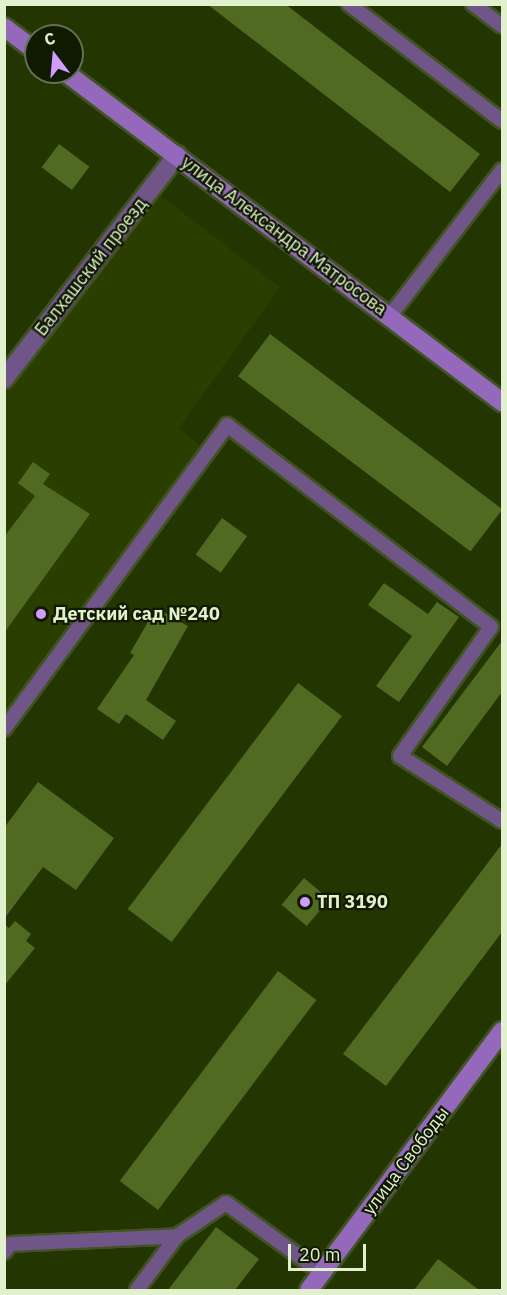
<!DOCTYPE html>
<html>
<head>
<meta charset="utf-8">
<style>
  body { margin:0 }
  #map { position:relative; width:507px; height:1295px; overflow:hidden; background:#233500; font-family:"IBM Plex Sans",sans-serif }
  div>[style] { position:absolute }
  .built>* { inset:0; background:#2a3e00 }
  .building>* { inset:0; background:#506a22; transform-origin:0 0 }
  .roads { filter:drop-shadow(2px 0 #415321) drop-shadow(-2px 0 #415321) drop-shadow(0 2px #415321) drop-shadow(0 -2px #415321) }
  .lane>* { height:14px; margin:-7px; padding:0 7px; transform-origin:7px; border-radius:7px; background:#705589 }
  .street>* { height:18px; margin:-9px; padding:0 9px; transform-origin:9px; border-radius:9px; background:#705589 }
  .secondary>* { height:18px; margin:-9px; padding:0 9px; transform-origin:9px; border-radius:9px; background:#9469bb }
  .dots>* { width:16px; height:16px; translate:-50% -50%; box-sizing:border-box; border:3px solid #101a01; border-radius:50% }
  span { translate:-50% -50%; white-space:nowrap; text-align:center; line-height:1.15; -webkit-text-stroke:4.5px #101a01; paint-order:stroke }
  .street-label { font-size:18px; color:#e1f1ce }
  .poi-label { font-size:18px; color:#e1f1ce; font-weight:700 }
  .left { translate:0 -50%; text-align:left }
  .frame { position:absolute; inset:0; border:6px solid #e1f1ce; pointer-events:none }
  .north { position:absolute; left:24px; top:24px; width:60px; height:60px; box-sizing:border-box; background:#101a01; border:2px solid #647053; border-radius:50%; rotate:344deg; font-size:16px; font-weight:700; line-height:24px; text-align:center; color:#e1f1ce }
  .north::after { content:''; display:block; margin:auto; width:21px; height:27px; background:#d09dff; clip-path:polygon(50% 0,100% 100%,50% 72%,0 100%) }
  .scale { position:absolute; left:288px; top:1244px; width:78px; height:27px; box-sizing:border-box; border:3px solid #e1f1ce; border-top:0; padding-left:8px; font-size:18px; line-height:21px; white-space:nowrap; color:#e1f1ce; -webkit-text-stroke:4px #101a01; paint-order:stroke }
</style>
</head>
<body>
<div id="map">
  <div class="built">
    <i style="clip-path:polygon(161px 196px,280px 287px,179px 428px,201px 447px,5px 715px,5px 388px)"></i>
  </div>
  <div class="building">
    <i style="clip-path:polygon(207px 4px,285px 4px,480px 154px,450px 192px)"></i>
    <i style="left:59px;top:144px;width:38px;height:29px;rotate:37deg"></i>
    <i style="left:270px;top:334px;width:291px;height:53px;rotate:37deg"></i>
    <i style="clip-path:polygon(33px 462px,50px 474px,43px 484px,90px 514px,4px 633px,4px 537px,35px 496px,18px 483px)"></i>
    <i style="left:222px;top:518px;width:31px;height:45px;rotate:36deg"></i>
    <i style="clip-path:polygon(384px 583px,428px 614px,437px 602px,459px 617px,399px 702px,376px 686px,412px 636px,368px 605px)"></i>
    <i style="clip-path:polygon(156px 608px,188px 626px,146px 700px,176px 721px,163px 740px,126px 714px,119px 724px,97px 709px,134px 655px,130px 653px)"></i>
    <i style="clip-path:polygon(502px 641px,502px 692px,447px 766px,422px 747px)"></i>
    <i style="left:298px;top:683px;width:55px;height:283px;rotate:37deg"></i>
    <i style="clip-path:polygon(38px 782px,114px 838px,76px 890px,43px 867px,4px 919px,4px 828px)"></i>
    <i style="clip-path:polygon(502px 844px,502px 932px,386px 1086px,343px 1054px)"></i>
    <i style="left:304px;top:878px;width:33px;height:35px;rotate:40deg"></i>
    <i style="clip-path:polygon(15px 921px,31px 934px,26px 941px,35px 948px,4px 986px,4px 924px,9px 928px)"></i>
    <i style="left:278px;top:971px;width:48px;height:263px;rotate:37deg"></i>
    <i style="clip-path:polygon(216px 1227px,259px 1259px,235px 1290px,168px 1290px)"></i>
    <i style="clip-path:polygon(438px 1259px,479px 1290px,414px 1290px)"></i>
  </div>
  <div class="roads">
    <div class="lane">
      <i style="left:349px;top:4px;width:193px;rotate:37.4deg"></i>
      <i style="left:473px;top:4px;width:36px;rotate:37deg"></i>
      <i style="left:390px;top:316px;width:184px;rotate:-52.5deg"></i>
      <i style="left:4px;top:729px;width:377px;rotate:-53.7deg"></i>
      <i style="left:227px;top:425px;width:332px;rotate:37.4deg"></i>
      <i style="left:491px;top:627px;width:158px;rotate:125.2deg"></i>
      <i style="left:400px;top:756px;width:121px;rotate:32.5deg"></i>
      <i style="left:4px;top:1252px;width:10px;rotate:-53deg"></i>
      <i style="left:10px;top:1244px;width:167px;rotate:-2.7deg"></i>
      <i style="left:177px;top:1236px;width:59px;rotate:-34deg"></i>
      <i style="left:226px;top:1203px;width:119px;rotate:36.1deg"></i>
      <i style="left:137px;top:1290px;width:67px;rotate:-53.5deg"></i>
    </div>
    <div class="street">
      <i style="left:4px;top:379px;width:283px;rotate:-52.3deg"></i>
    </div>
    <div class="secondary">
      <i style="left:4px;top:27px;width:40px;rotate:37deg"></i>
      <i style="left:65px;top:72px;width:548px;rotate:37.06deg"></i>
      <i style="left:309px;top:1290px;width:323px;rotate:-53.3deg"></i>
    </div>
  </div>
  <div class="dots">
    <i style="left:41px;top:614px;background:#d09dff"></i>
    <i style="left:305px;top:902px;background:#d09dff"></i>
  </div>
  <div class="street-label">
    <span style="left:284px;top:236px;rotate:37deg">улица Александра Матросова</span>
    <span style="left:91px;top:267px;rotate:-52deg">Балхашский проезд</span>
    <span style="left:406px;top:1161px;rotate:-53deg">улица Свободы</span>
  </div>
  <div class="poi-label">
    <span class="left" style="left:53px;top:614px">Детский сад №240</span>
    <span class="left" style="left:317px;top:902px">ТП 3190</span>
  </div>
  <div class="frame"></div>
  <div class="north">С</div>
  <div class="scale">20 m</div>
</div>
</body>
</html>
